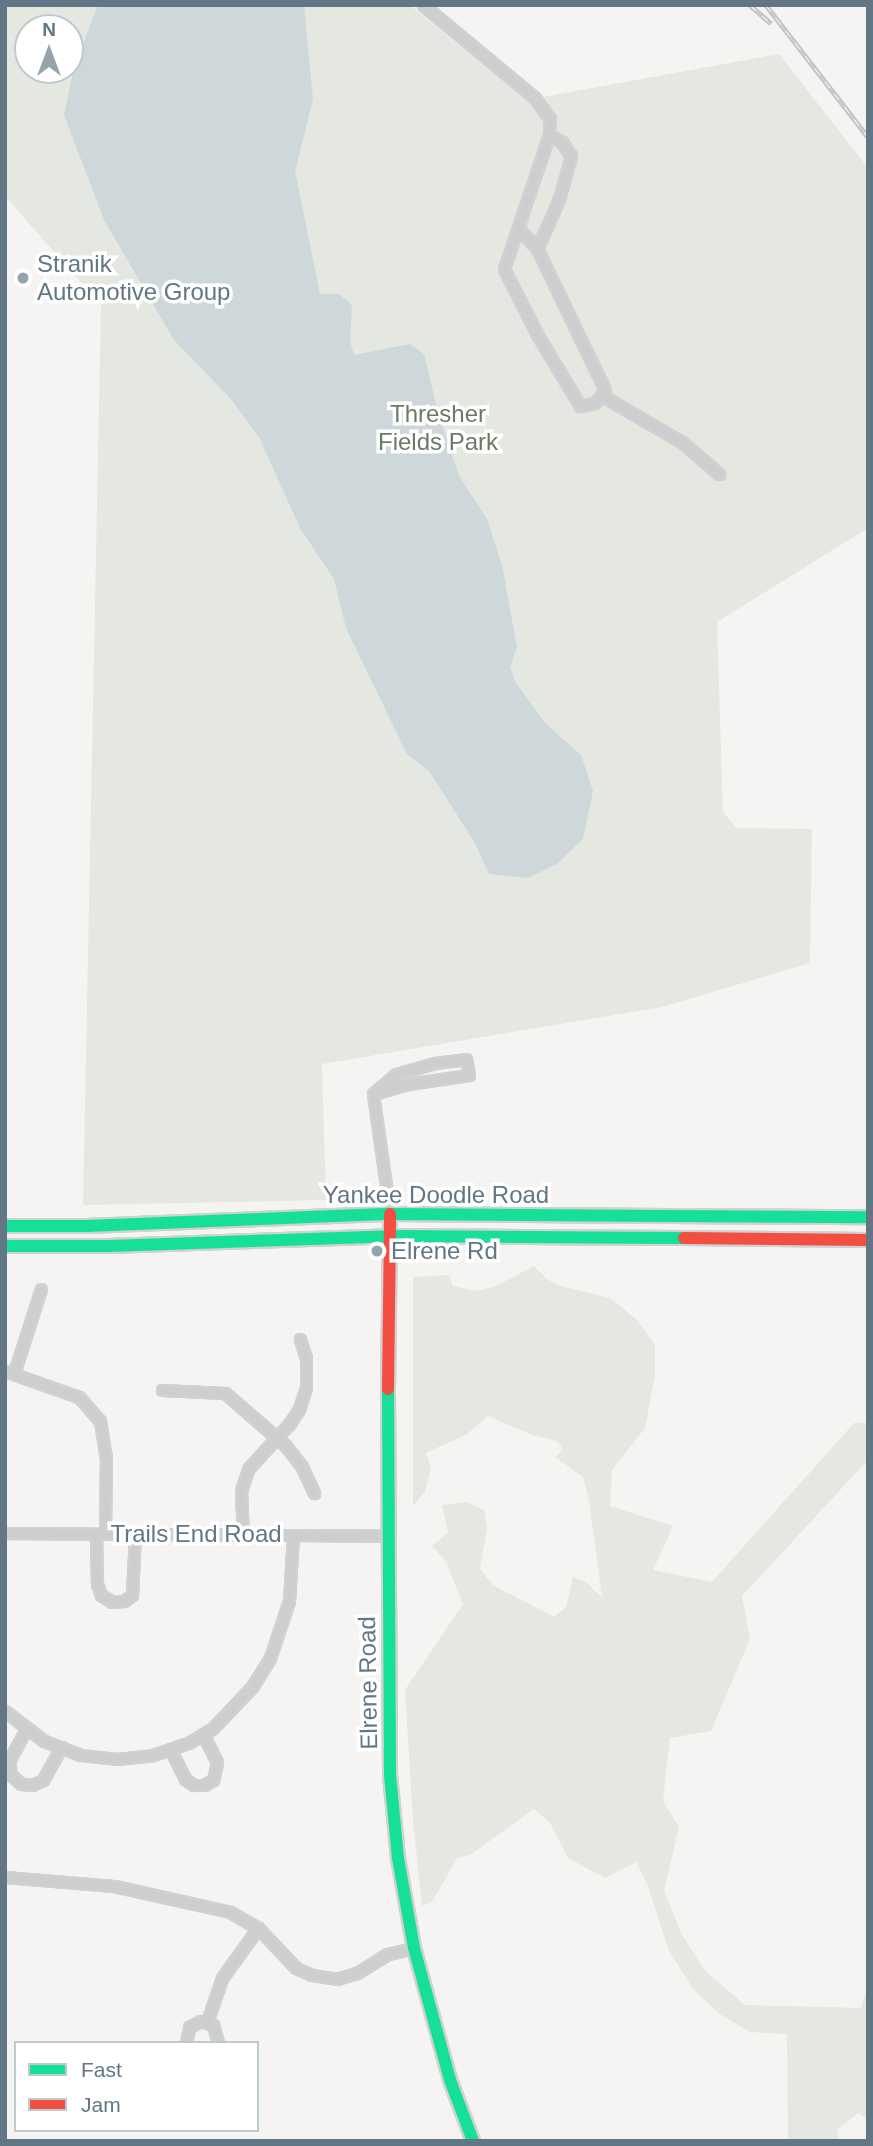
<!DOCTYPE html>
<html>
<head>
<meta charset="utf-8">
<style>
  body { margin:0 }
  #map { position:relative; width:873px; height:2146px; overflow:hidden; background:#f5f4f2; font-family:Arial,sans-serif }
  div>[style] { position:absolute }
  .green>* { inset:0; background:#e4e8e0 }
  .water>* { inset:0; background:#ced7da }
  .roads { filter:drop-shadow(2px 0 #cfd1d2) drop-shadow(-2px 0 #cfd1d2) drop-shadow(0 2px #cfd1d2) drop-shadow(0 -2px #cfd1d2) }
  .street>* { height:9px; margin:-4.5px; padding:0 4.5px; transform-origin:4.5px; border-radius:4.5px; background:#cdcfcf }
  .fast>* { height:12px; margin:-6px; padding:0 6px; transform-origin:6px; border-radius:6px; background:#16e098 }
  .jam>* { height:12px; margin:-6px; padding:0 6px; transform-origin:6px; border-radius:6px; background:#f24e42 }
  .rail>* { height:5px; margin-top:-2.5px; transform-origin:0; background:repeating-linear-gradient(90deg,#fff 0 8px,#c3c4c5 0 16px); box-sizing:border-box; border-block:2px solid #c3c4c5 }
  .dots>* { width:19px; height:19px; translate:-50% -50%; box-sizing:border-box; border:4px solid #fff; border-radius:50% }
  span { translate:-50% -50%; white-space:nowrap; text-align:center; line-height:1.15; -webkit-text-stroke:7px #fff; paint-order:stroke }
  .poi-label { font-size:24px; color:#617785 }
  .left { translate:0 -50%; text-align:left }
  .park-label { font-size:24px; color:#687c61 }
  .street-label { font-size:24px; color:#617785 }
  .frame { position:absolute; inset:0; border:7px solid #617785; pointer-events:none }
  .legend { position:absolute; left:14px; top:2041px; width:245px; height:91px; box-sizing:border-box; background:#fff; border:2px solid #c0c9ce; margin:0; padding:9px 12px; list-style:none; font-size:21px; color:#617785 }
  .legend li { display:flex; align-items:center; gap:14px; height:35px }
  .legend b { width:35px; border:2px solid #c0c9ce }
  .north { position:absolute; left:14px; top:14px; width:70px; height:70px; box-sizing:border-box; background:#fff; border:2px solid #c0c9ce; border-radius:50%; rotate:0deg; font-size:19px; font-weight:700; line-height:28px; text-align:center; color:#617785 }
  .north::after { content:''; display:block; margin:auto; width:24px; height:32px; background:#95a3ab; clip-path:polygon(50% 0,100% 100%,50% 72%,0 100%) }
</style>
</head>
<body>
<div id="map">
  <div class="green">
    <i style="clip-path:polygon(evenodd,5px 5px,410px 5px,526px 100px,779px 54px,868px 168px,868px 528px,717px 622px,723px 812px,736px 828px,812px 829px,810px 963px,662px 1007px,322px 1064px,326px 1200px,83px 1205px,101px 305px,5px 196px,5px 5px,28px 28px,70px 28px,70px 70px,28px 70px,28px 28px)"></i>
    <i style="clip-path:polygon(534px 1266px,547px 1279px,560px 1286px,610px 1298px,637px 1320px,655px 1345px,655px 1375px,645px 1428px,612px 1470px,610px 1506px,673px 1526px,653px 1570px,712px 1582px,854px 1423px,868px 1423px,868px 1466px,866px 1462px,742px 1596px,750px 1639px,711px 1731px,670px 1738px,663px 1801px,679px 1827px,664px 1891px,682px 1935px,706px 1972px,745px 2005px,861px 2008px,868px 1986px,868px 2119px,858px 2113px,837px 2130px,839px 2141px,788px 2141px,787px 2034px,750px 2032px,720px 2014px,694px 1990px,669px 1951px,648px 1886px,636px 1862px,605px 1878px,568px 1858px,550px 1823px,534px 1809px,470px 1855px,457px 1858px,432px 1902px,422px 1906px,413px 1821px,405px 1690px,463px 1604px,446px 1562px,432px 1546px,448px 1533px,442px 1505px,466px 1502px,484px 1510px,487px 1528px,480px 1569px,493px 1585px,554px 1617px,566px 1607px,573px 1577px,586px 1582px,602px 1598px,589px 1500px,583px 1477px,555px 1457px,563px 1449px,557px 1441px,532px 1435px,488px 1416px,467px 1434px,426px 1453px,431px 1468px,425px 1492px,413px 1506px,413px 1277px,449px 1275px,453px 1286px,477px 1291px,496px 1286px)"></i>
  </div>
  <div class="water">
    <i style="clip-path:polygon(98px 5px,304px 5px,313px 99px,295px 171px,320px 294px,339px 294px,352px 305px,350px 341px,354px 355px,410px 344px,424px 354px,438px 413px,459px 476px,487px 519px,502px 565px,517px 647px,510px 667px,516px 683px,544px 722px,581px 755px,593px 791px,583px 839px,557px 864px,528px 878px,489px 874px,475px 843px,429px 771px,407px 754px,346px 628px,334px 579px,300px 528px,259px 437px,230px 398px,174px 340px,104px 220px,64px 115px,74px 67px)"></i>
  </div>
  <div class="roads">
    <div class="street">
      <i style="left:423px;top:5px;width:144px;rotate:39.7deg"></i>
      <i style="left:534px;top:97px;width:27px;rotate:54deg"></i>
      <i style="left:550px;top:119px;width:16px;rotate:94deg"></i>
      <i style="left:549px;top:135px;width:141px;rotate:108.6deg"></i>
      <i style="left:504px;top:269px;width:75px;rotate:63.1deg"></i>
      <i style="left:538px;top:336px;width:82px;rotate:59deg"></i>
      <i style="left:580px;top:406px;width:15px;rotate:-11deg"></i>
      <i style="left:595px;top:403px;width:16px;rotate:-52deg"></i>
      <i style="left:605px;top:390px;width:157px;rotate:-115.7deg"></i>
      <i style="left:537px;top:249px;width:28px;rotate:-131deg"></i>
      <i style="left:537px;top:249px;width:55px;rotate:-66.3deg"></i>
      <i style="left:559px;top:199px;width:45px;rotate:-74.4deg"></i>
      <i style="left:571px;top:156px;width:17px;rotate:-123deg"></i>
      <i style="left:562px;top:142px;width:15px;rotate:-152deg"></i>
      <i style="left:601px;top:395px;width:95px;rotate:30.3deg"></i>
      <i style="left:683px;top:443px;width:48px;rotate:40.7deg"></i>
      <i style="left:373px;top:1094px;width:30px;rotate:-41deg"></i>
      <i style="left:396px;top:1074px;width:41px;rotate:-15.8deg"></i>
      <i style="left:435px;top:1063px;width:31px;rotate:-7deg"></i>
      <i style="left:466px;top:1059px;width:16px;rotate:79deg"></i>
      <i style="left:469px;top:1075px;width:62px;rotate:171.6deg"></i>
      <i style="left:408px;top:1084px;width:36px;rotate:164deg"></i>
      <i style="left:373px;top:1094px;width:121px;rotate:81.9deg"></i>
      <i style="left:5px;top:1371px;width:78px;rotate:19.4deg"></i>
      <i style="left:79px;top:1397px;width:32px;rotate:49deg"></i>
      <i style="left:100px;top:1421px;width:37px;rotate:81deg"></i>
      <i style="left:106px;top:1458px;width:76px;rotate:90.8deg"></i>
      <i style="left:14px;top:1373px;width:88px;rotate:-72.2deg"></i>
      <i style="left:162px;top:1390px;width:63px;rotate:2.7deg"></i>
      <i style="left:225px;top:1393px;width:79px;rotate:40.9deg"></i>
      <i style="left:285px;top:1445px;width:28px;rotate:52deg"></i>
      <i style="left:302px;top:1467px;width:29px;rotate:65deg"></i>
      <i style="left:5px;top:1533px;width:382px;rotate:0.4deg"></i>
      <i style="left:96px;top:1534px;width:50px;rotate:88.9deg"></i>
      <i style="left:97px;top:1584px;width:12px;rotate:70deg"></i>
      <i style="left:101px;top:1595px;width:13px;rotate:32deg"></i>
      <i style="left:112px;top:1602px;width:12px;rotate:-5deg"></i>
      <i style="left:124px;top:1601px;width:10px;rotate:-37deg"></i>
      <i style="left:132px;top:1595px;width:61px;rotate:-87.2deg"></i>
      <i style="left:243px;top:1537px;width:46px;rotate:-92.5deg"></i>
      <i style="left:241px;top:1491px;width:23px;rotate:-72deg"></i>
      <i style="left:248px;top:1469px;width:62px;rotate:-47.6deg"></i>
      <i style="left:290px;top:1423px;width:17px;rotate:-57deg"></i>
      <i style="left:299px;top:1409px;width:23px;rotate:-72deg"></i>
      <i style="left:306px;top:1387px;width:29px;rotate:-90deg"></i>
      <i style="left:306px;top:1358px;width:20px;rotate:-108deg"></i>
      <i style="left:5px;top:1711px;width:49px;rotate:37.6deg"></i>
      <i style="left:44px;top:1741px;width:39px;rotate:21deg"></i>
      <i style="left:80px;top:1755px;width:37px;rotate:6deg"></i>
      <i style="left:117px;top:1759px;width:36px;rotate:-6deg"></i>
      <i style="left:153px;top:1755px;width:39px;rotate:-19deg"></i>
      <i style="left:190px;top:1742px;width:27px;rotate:-31deg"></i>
      <i style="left:213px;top:1728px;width:57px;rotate:-46.4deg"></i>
      <i style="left:252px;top:1687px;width:34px;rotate:-58deg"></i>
      <i style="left:270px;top:1658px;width:60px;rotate:-71.6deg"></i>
      <i style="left:289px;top:1601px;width:66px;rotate:-86.5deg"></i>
      <i style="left:26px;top:1729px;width:36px;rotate:118deg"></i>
      <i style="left:9px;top:1761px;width:14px;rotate:82deg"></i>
      <i style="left:11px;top:1775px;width:13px;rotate:42deg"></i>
      <i style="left:21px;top:1784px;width:11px;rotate:5deg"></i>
      <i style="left:32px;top:1785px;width:12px;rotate:-24deg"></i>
      <i style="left:43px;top:1780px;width:38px;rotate:-61deg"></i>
      <i style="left:170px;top:1749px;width:34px;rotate:63deg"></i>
      <i style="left:185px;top:1779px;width:11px;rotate:34deg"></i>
      <i style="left:194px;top:1785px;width:10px"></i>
      <i style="left:204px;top:1785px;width:10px;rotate:-29deg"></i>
      <i style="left:213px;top:1780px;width:18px;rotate:-77deg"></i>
      <i style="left:217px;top:1762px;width:31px;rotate:-117deg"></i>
      <i style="left:5px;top:1877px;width:109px;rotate:4.7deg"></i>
      <i style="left:114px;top:1886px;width:119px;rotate:12.6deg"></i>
      <i style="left:230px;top:1912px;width:32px;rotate:30deg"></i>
      <i style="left:258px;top:1928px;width:55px;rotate:46.5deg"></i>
      <i style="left:296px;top:1968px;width:17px;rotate:24deg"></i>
      <i style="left:312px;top:1975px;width:25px;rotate:9deg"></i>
      <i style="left:337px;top:1979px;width:21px;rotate:-17deg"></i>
      <i style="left:357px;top:1973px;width:36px;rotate:-32deg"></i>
      <i style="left:388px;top:1954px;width:27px;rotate:-13deg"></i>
      <i style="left:207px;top:2022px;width:46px;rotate:-71.2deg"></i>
      <i style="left:222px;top:1978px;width:62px;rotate:-54.2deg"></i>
      <i style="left:186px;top:2043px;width:16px;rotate:-79deg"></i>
      <i style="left:189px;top:2027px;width:13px;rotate:-27deg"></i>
      <i style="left:201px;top:2021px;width:13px;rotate:18deg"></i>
      <i style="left:213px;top:2025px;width:19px;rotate:74deg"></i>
    </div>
    <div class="fast">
      <i style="left:5px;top:1226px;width:82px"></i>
      <i style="left:87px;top:1226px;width:303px;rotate:-2.3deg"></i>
      <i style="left:390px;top:1214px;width:478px;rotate:0.4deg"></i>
      <i style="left:5px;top:1246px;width:104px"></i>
      <i style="left:109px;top:1246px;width:281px;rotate:-2deg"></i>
      <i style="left:390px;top:1236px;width:294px;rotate:0.4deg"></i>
      <i style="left:388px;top:1389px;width:386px;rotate:89.7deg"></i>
      <i style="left:390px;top:1775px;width:83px;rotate:84.5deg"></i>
      <i style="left:398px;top:1858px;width:91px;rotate:79.9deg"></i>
      <i style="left:414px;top:1948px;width:137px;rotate:74.7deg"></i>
      <i style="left:450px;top:2080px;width:65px;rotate:69.3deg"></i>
    </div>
    <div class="jam">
      <i style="left:684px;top:1238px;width:184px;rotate:0.6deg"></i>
      <i style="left:388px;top:1389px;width:175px;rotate:-89.3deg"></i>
    </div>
  </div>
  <div class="rail">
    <i style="left:750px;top:5px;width:28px;rotate:41deg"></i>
    <i style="left:766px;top:5px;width:167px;rotate:52.3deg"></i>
  </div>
  <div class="dots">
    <i style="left:23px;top:278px;background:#95a3ab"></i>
    <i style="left:377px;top:1251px;background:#95a3ab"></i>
  </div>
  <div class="poi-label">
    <span class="left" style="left:37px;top:278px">Stranik<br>Automotive Group</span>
    <span class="left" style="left:391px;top:1251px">Elrene Rd</span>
  </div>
  <div class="park-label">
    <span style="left:438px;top:428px">Thresher<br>Fields Park</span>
  </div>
  <div class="street-label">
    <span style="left:436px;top:1195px">Yankee Doodle Road</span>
    <span style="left:196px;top:1534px">Trails End Road</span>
    <span style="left:368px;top:1683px;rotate:-91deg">Elrene Road</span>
  </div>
  <div class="frame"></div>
  <ul class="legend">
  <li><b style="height:9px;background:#16e098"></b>Fast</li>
  <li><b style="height:9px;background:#f24e42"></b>Jam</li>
  </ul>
  <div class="north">N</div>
</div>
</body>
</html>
